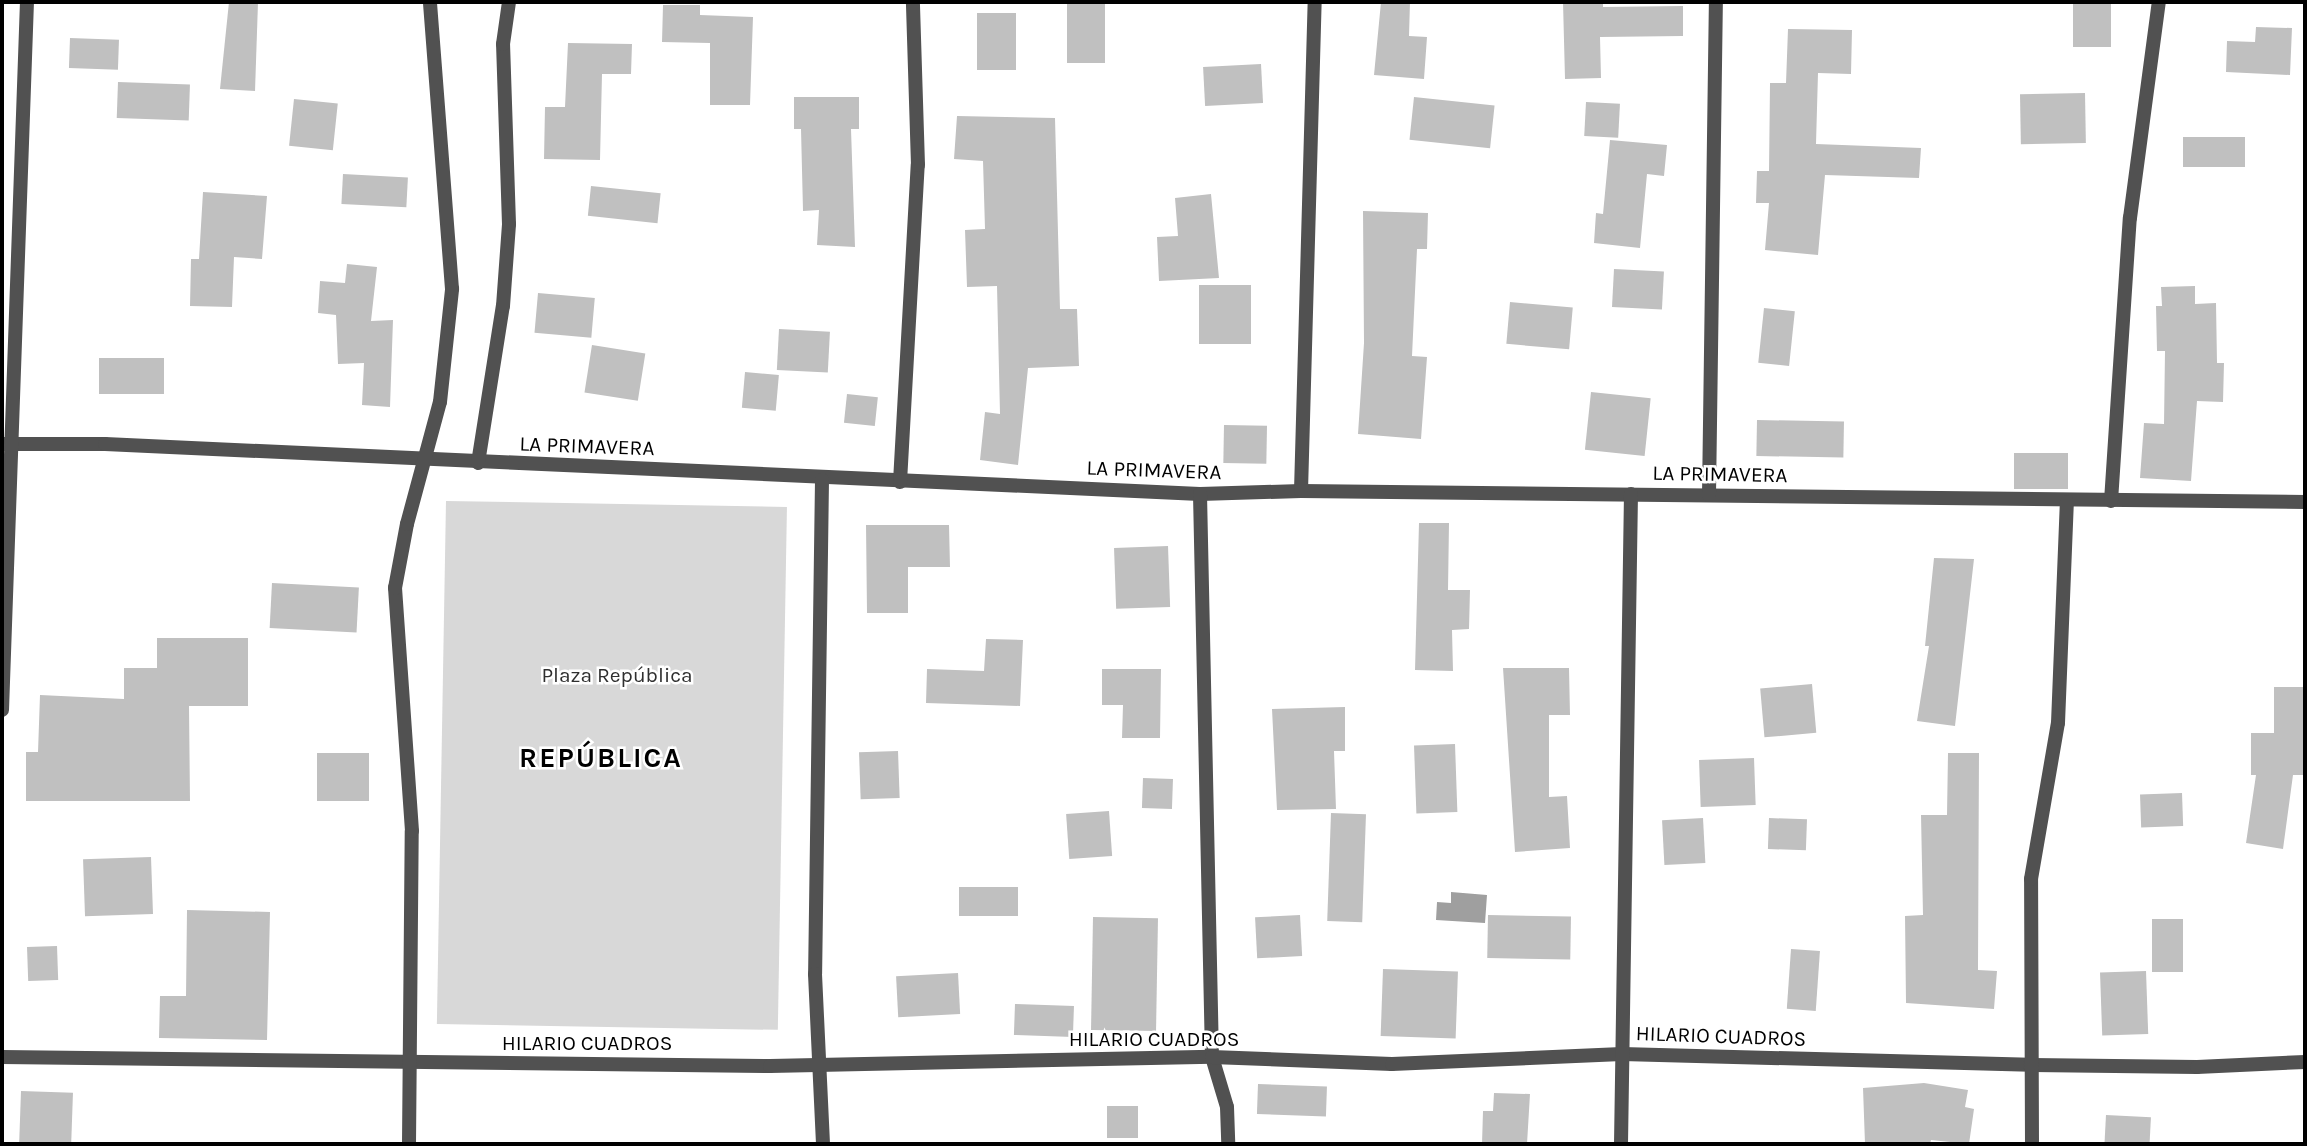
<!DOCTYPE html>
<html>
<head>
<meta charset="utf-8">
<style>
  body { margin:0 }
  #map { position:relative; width:2307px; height:1146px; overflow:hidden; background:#fff; font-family:Karla,sans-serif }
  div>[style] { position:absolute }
  .green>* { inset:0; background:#d8d8d8; transform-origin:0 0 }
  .water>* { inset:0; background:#9f9f9f }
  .building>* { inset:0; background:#c0c0c0; transform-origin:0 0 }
  .minor>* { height:14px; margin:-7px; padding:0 7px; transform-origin:7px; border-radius:7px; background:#515151 }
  span { translate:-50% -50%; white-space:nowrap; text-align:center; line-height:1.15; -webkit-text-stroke:5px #fff; paint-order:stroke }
  .street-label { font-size:21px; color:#000 }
  .park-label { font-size:21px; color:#2f2f2f }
  .district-label { font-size:28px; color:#000; font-weight:700; letter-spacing:2px }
  .frame { position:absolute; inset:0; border:4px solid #000; pointer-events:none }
</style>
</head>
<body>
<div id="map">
  <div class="green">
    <i style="left:446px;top:501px;width:341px;height:523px;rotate:1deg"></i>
  </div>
  <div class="water">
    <i style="clip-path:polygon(1451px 892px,1487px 895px,1485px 923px,1436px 920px,1437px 902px,1451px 903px)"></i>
  </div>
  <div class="building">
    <i style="clip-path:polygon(229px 2px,258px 2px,255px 91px,220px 89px)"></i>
    <i style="left:1067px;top:2px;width:38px;height:61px"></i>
    <i style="clip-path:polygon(1381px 2px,1410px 2px,1409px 36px,1427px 37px,1424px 79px,1374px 75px)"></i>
    <i style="clip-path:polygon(1563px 2px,1603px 2px,1603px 7px,1683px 6px,1683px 36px,1600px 37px,1601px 78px,1565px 79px)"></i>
    <i style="left:2073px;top:2px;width:38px;height:45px"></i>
    <i style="clip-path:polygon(663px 5px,700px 5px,700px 15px,753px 17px,750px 105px,710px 105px,710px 43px,662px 42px)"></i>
    <i style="left:977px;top:13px;width:39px;height:57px"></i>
    <i style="clip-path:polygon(2256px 27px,2292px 28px,2290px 75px,2226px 72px,2227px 41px,2255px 42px)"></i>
    <i style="clip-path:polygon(1788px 29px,1852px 30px,1851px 74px,1818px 73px,1816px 144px,1921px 148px,1919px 178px,1825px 175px,1818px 255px,1765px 250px,1769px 203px,1756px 203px,1757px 171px,1769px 171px,1770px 83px,1786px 83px)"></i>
    <i style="left:70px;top:38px;width:49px;height:30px;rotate:2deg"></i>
    <i style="clip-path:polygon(568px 43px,632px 44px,631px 74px,602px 74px,600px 160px,544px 159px,545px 107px,565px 107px)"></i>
    <i style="left:1261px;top:64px;width:39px;height:58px;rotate:87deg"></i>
    <i style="left:118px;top:82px;width:72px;height:36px;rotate:2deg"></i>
    <i style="left:2085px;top:93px;width:50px;height:65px;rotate:89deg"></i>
    <i style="clip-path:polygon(794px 97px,859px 97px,859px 129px,851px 129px,855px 247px,817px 245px,819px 210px,803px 211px,801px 129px,794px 129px)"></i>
    <i style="left:1414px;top:97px;width:81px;height:43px;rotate:6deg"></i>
    <i style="left:294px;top:99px;width:44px;height:47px;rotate:6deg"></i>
    <i style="left:1586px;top:102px;width:34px;height:34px;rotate:3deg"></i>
    <i style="clip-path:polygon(957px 116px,1055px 118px,1060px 309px,1077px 309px,1079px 366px,1028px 368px,1018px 465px,980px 460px,985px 412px,1000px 414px,997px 286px,967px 287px,965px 230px,985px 229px,983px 161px,954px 159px)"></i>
    <i style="left:2183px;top:137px;width:62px;height:30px"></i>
    <i style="clip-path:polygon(1610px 140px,1667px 145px,1664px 176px,1647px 174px,1640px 248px,1594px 243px,1596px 213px,1603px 214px)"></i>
    <i style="left:343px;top:174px;width:65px;height:30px;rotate:3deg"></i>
    <i style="left:591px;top:186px;width:70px;height:30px;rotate:6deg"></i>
    <i style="clip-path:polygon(203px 192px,267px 196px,262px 259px,234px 257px,232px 307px,190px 306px,191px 259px,199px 259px)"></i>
    <i style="clip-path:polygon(1211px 194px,1219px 278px,1159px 281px,1157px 237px,1178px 236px,1175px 198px)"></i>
    <i style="clip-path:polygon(1363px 211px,1428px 213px,1427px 249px,1417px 249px,1412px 356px,1427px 357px,1421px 439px,1358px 434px,1364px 343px)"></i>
    <i style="clip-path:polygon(347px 264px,377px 267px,371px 321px,393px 320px,390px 407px,362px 405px,364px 363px,338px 364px,336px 315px,318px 313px,320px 281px,345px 283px)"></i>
    <i style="left:1614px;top:269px;width:50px;height:38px;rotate:3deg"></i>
    <i style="left:1251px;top:285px;width:59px;height:52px;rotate:90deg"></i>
    <i style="clip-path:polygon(2195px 286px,2195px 304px,2216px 303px,2217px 363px,2224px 363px,2223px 402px,2197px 401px,2191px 481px,2140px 478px,2144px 423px,2164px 424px,2165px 351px,2157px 351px,2156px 306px,2162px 306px,2161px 287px)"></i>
    <i style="left:538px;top:293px;width:57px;height:40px;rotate:5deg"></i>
    <i style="left:1510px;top:302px;width:63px;height:42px;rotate:5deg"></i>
    <i style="left:1764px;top:308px;width:31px;height:55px;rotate:6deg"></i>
    <i style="left:779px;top:329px;width:51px;height:41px;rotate:3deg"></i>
    <i style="left:592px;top:345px;width:54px;height:48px;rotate:9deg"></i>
    <i style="left:99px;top:358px;width:65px;height:36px"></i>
    <i style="left:745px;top:372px;width:34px;height:36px;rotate:5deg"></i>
    <i style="left:1591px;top:392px;width:60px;height:58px;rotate:6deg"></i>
    <i style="left:847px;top:394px;width:31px;height:29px;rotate:6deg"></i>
    <i style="left:1757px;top:420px;width:87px;height:36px;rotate:1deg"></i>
    <i style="left:1224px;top:425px;width:43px;height:38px;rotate:1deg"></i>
    <i style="left:2068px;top:453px;width:36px;height:54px;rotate:90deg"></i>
    <i style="clip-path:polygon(1419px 523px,1449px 523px,1448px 590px,1470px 590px,1469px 629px,1452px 630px,1453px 671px,1415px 670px)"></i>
    <i style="clip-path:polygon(866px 525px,949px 525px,950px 567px,908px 567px,908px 613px,867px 613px)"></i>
    <i style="left:1168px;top:546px;width:61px;height:54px;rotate:88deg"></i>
    <i style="clip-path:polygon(1934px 558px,1974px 559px,1955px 726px,1917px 721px,1929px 646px,1925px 646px)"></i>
    <i style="left:272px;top:583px;width:87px;height:45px;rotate:3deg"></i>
    <i style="clip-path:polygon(157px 638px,248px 638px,248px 706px,189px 706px,190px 801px,26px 801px,26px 752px,38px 752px,40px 695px,124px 699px,124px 668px,157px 668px)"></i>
    <i style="clip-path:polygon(986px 639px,1023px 640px,1020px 706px,926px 703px,927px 669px,984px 671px)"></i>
    <i style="clip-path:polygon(1503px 668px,1569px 668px,1570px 715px,1549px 715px,1549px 797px,1567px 796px,1570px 848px,1515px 852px)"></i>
    <i style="clip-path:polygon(1102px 669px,1161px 669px,1160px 738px,1122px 738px,1123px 705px,1102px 705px)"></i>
    <i style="left:1812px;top:684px;width:49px;height:52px;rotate:85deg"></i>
    <i style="clip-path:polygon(2274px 687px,2305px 687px,2305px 775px,2293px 775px,2283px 849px,2246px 843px,2256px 775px,2251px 775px,2251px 733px,2274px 733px)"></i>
    <i style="clip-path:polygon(1345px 707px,1345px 751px,1334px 751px,1336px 809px,1277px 810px,1272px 709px)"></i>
    <i style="left:1455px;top:744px;width:68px;height:41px;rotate:88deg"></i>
    <i style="left:898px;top:751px;width:47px;height:39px;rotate:88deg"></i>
    <i style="left:317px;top:753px;width:52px;height:48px"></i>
    <i style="clip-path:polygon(1948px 753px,1979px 753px,1978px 970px,1997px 971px,1994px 1009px,1906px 1003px,1905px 916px,1923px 915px,1921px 815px,1947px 815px)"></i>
    <i style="left:1754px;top:758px;width:47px;height:55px;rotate:88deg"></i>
    <i style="left:1143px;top:778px;width:30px;height:30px;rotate:2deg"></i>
    <i style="left:2182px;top:793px;width:33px;height:42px;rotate:88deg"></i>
    <i style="left:1109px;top:811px;width:45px;height:43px;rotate:86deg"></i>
    <i style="left:1331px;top:813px;width:35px;height:108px;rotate:2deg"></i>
    <i style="left:1703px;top:818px;width:45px;height:41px;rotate:87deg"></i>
    <i style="left:1769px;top:818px;width:38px;height:31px;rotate:2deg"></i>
    <i style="left:151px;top:857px;width:57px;height:68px;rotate:88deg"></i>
    <i style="left:1018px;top:887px;width:29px;height:59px;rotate:90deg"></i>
    <i style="clip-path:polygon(187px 910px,270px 912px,267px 1040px,159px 1038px,160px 996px,186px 996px)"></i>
    <i style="left:1300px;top:915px;width:41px;height:45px;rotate:87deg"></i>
    <i style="left:1488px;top:915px;width:83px;height:43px;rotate:1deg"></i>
    <i style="left:1093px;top:917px;width:65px;height:113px;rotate:1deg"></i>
    <i style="left:2152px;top:919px;width:31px;height:53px"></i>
    <i style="left:57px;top:946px;width:34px;height:30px;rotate:88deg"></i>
    <i style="left:1791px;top:949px;width:29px;height:60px;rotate:4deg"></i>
    <i style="left:1383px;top:969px;width:75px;height:67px;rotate:2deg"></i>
    <i style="left:2146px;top:971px;width:63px;height:46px;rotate:88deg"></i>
    <i style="left:958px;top:973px;width:41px;height:62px;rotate:87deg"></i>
    <i style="left:1015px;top:1004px;width:59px;height:31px;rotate:2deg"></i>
    <i style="clip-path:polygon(1924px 1083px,1968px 1090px,1965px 1107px,1974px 1109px,1969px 1144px,1931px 1140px,1930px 1144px,1865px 1144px,1863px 1088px)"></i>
    <i style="left:1258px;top:1084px;width:69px;height:30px;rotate:2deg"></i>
    <i style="left:21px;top:1091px;width:52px;height:53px;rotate:2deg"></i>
    <i style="clip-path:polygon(1494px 1093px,1530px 1094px,1527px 1144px,1482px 1144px,1483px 1111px,1493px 1111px)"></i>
    <i style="left:1138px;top:1106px;width:32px;height:31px;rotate:90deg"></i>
    <i style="left:2106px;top:1115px;width:45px;height:29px;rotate:3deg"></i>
  </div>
  <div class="minor">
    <i style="left:2px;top:444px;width:103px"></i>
    <i style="left:105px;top:444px;width:1096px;rotate:2.61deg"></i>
    <i style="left:1200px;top:494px;width:101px;rotate:-1.7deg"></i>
    <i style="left:1301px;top:491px;width:1004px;rotate:0.63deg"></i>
    <i style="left:478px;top:463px;width:159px;rotate:-81deg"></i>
    <i style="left:503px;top:306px;width:82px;rotate:-85.8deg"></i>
    <i style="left:509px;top:224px;width:180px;rotate:-91.9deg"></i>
    <i style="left:503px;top:44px;width:42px;rotate:-81.9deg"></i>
    <i style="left:822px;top:480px;width:494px;rotate:90.8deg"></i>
    <i style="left:815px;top:974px;width:170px;rotate:87.3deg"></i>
    <i style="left:900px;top:482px;width:318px;rotate:-86.8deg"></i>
    <i style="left:918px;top:165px;width:163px;rotate:-91.8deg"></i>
    <i style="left:1301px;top:491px;width:489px;rotate:-88.4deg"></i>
    <i style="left:1200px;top:494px;width:563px;rotate:88.78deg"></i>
    <i style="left:1212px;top:1057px;width:52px;rotate:73.3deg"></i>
    <i style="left:1227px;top:1107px;width:37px;rotate:88deg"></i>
    <i style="left:1709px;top:495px;width:493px;rotate:-89.2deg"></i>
    <i style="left:2111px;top:501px;width:284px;rotate:-86.2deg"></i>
    <i style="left:2130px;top:218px;width:218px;rotate:-82.4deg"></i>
    <i style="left:2px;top:710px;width:708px;rotate:-87.98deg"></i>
    <i style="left:2px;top:1057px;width:768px;rotate:0.67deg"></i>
    <i style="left:770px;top:1066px;width:442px;rotate:-1.2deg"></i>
    <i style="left:1212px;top:1057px;width:180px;rotate:2.2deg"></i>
    <i style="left:1392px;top:1064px;width:230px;rotate:-2.5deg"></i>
    <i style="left:1622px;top:1054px;width:408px;rotate:1.5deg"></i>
    <i style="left:2030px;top:1065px;width:167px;rotate:0.7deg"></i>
    <i style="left:2197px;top:1067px;width:108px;rotate:-2.7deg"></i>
    <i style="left:409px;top:1144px;width:313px;rotate:-89.5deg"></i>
    <i style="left:412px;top:831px;width:244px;rotate:-94deg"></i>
    <i style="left:395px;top:588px;width:65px;rotate:-79.4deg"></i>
    <i style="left:407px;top:524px;width:126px;rotate:-74.9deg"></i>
    <i style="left:440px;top:402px;width:114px;rotate:-83.9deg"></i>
    <i style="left:452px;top:289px;width:288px;rotate:-94.4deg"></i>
    <i style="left:1621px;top:1144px;width:650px;rotate:-89.12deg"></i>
    <i style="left:2032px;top:1144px;width:265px;rotate:-90.2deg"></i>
    <i style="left:2031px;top:879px;width:158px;rotate:-80.2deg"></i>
    <i style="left:2058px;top:723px;width:221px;rotate:-87.7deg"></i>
  </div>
  <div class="street-label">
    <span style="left:587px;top:446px;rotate:2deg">LA PRIMAVERA</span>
    <span style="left:1154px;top:470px;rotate:2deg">LA PRIMAVERA</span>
    <span style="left:1720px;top:474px;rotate:1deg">LA PRIMAVERA</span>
    <span style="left:1721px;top:1036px;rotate:2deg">HILARIO CUADROS</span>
    <span style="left:1154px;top:1039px">HILARIO CUADROS</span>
    <span style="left:587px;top:1043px">HILARIO CUADROS</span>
  </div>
  <div class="park-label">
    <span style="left:617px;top:675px">Plaza República</span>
  </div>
  <div class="district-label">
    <span style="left:601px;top:758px">REPÚBLICA</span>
  </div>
  <div class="frame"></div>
</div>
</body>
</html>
